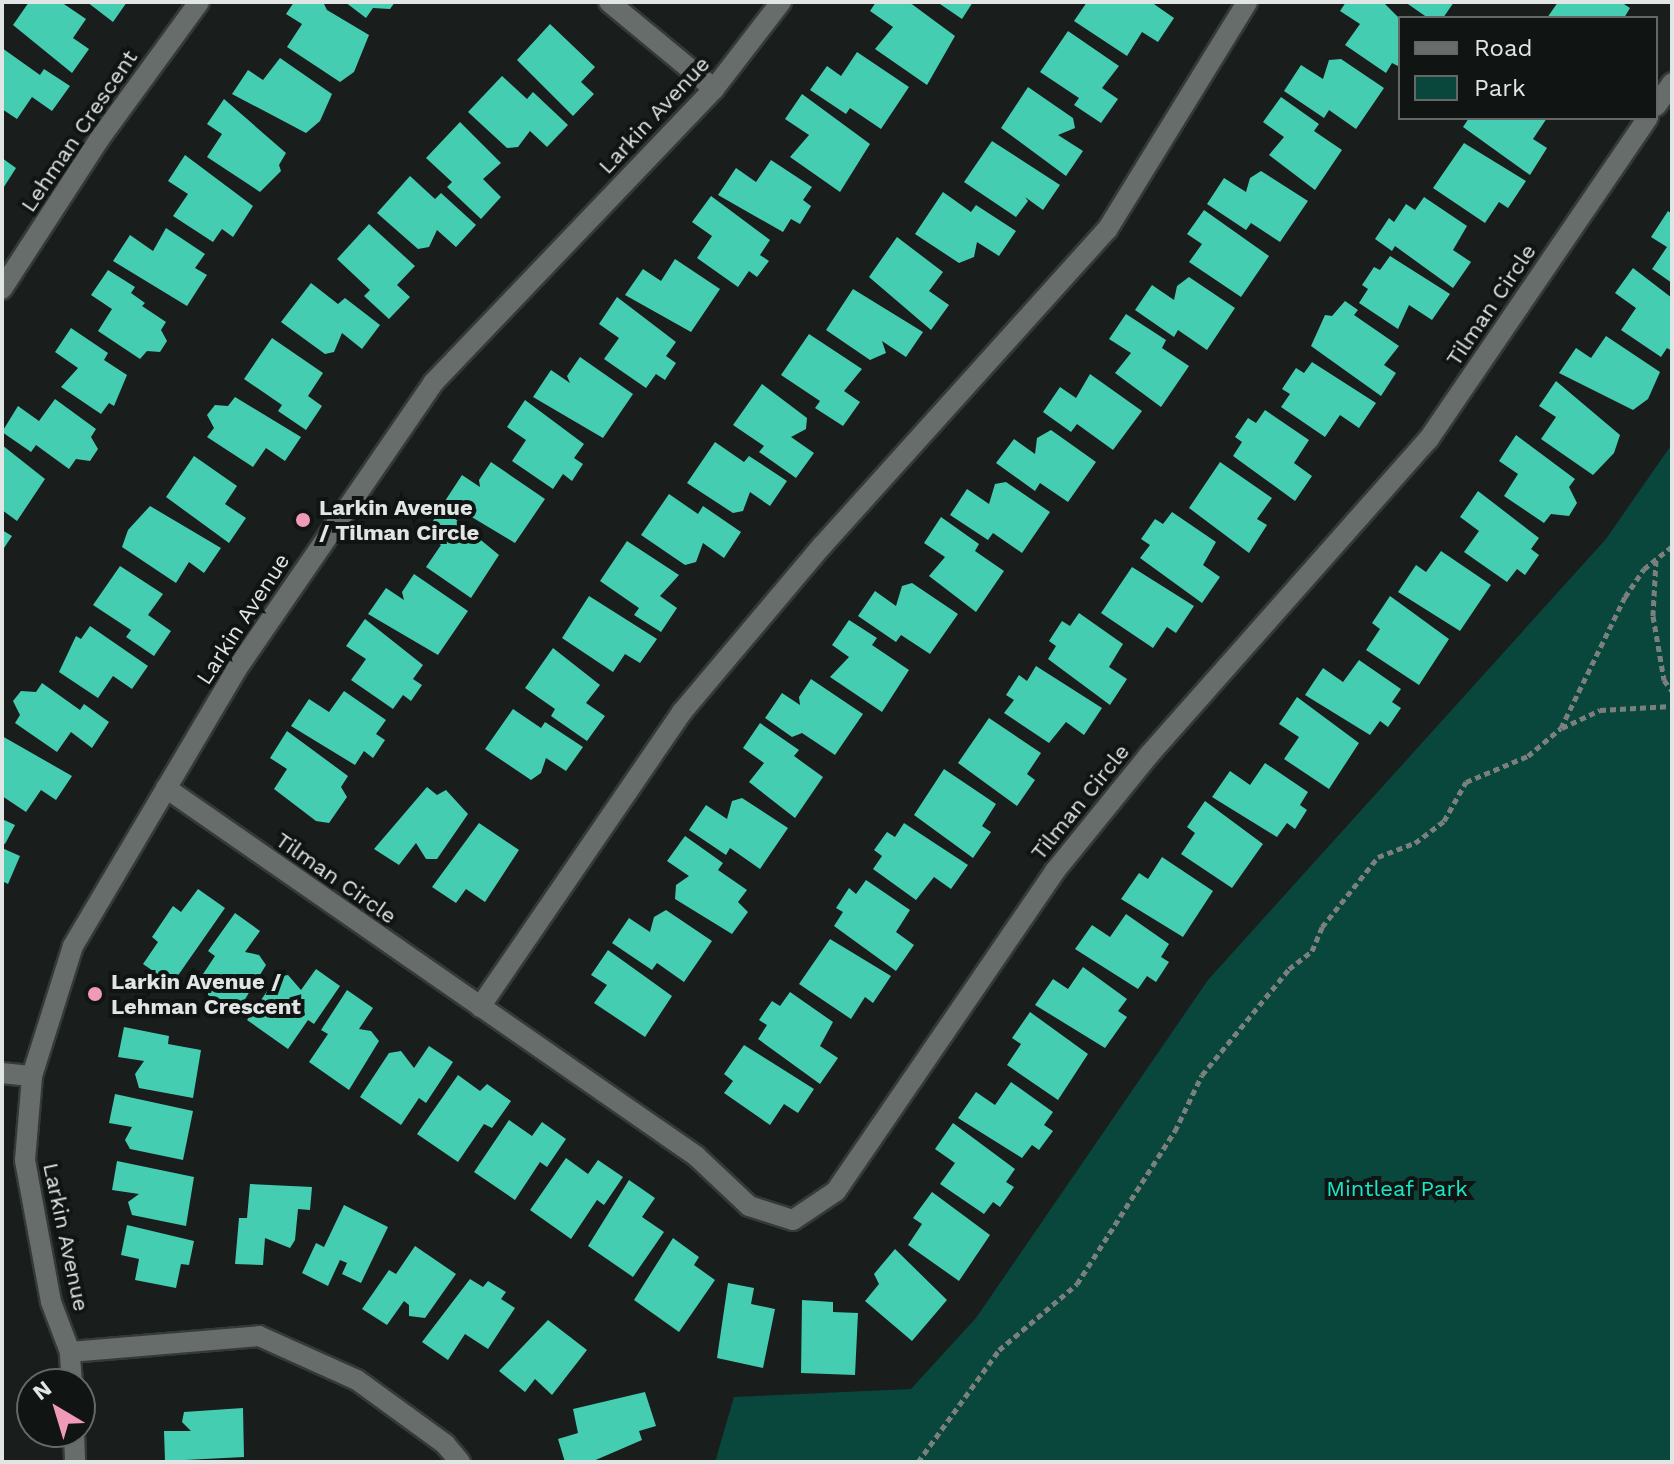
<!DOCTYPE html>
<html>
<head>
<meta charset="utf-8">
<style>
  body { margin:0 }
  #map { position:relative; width:1674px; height:1464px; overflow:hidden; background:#191e1d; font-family:"Work Sans",sans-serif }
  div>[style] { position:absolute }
  .green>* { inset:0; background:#09473c }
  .building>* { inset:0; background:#45cdb2 }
  .path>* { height:5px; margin-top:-2.5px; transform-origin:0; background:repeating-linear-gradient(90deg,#7b807f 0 6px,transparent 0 10px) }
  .roads { filter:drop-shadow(2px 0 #353938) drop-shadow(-2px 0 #353938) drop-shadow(0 2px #353938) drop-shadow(0 -2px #353938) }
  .minor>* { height:20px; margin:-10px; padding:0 10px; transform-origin:10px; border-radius:10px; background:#676d6b }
  .dots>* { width:22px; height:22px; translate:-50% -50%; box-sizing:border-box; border:4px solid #101513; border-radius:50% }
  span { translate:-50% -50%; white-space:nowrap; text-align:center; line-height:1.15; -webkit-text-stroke:8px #101513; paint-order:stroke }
  .street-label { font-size:22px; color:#e1e5e4 }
  .poi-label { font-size:22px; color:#e1e5e4; font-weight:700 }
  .left { translate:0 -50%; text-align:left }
  .park-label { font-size:22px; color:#17e9c8 }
  .frame { position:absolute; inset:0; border:4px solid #e1e5e4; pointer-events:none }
  .legend { position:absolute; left:1398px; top:16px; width:260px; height:104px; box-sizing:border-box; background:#101513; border:2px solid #646867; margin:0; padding:10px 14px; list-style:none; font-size:24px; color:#e1e5e4 }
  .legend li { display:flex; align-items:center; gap:16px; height:40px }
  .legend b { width:40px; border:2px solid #646867 }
  .north { position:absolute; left:16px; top:1368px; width:80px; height:80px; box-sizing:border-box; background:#101513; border:2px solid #646867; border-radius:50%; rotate:322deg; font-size:22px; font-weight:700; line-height:32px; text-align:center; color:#e1e5e4 }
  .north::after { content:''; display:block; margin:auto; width:28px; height:36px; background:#ef9ab8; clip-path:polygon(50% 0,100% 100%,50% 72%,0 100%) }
</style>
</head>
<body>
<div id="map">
  <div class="green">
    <i style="clip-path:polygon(1672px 444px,1672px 1462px,715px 1462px,734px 1397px,911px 1389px,976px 1318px,1208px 980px,1606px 539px)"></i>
  </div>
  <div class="building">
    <i style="clip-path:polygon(29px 2px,61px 2px,86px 19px,73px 38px,89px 49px,72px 73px,13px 25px)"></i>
    <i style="clip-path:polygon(87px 2px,127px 2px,113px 22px)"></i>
    <i style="clip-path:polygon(294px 2px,323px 2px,327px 10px,369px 35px,354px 72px,340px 82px,287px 47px,302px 24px,286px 14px)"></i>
    <i style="clip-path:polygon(345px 2px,395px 2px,390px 9px,373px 8px,366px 18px)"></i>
    <i style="clip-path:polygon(876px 2px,909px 2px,955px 36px,927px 85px,875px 49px,893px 27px,870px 11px)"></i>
    <i style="clip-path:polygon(937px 2px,973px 2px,962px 19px)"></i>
    <i style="clip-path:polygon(1087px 2px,1151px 2px,1174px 18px,1158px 42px,1142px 32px,1127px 56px,1074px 21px)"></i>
    <i style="clip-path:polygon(1346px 2px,1383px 2px,1400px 19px,1400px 67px,1392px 63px,1386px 73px,1345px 45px,1360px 24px,1340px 11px)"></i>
    <i style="clip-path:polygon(1405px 2px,1454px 2px,1443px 18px,1428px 18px)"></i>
    <i style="clip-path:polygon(1558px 2px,1621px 2px,1630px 8px,1624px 18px,1547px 18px)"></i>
    <i style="clip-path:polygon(550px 24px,595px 67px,581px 82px,594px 94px,573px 116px,517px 60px)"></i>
    <i style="clip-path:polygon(1068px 31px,1119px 66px,1102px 88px,1118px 99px,1101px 123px,1074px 105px,1079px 98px,1040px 72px)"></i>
    <i style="clip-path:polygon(2px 48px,40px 75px,44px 69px,70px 86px,52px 111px,32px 97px,17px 119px,2px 109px)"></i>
    <i style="clip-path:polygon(857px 52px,909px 87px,881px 129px,850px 108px,846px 114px,810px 90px,827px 66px,841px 76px)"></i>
    <i style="clip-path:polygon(280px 58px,332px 94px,320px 121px,306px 133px,232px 94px,248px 70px,263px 80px)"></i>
    <i style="clip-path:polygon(1341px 59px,1384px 88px,1356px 129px,1329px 110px,1324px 118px,1284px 91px,1301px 65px,1323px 79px,1329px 60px)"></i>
    <i style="clip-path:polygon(502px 76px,527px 99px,533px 92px,568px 125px,547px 147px,530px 131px,518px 147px,507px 148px,468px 112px)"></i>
    <i style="clip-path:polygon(1028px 87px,1073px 118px,1075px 128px,1058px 135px,1083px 151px,1066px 176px,1001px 128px)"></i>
    <i style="clip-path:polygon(802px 94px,870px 144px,840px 192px,790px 157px,809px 135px,785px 119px)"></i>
    <i style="clip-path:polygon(1281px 97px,1319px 124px,1314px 131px,1342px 150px,1315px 190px,1269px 155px,1284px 137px,1263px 122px)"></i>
    <i style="clip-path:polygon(224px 99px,286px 153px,279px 165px,281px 171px,260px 192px,207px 157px,222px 134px,207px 124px)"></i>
    <i style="clip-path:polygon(1469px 118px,1547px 118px,1533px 139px,1547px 148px,1530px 175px,1463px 127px)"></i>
    <i style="clip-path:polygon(460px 122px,501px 163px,483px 179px,501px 197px,481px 219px,447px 187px,452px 182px,426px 158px)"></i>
    <i style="clip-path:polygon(992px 141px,1060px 185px,1043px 210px,1025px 197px,1028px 201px,1016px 217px,964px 182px)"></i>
    <i style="clip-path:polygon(1464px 143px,1526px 181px,1508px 208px,1499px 202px,1485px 223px,1433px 188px)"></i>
    <i style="clip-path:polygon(185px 155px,253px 206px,233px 237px,222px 229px,213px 242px,173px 216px,188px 194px,168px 181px)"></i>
    <i style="clip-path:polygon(2px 158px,16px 168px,2px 190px)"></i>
    <i style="clip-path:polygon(771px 160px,812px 187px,803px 200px,811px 206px,800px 224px,791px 219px,783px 232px,718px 195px,736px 168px,756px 182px)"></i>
    <i style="clip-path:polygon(1261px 171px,1308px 201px,1280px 242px,1251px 223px,1246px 230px,1207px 204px,1224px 178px,1246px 192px,1250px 178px)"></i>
    <i style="clip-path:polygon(410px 176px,435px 199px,441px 193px,476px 225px,456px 247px,437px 230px,429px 247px,418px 249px,377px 213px)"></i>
    <i style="clip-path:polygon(943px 192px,971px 212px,976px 205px,1016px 231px,999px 256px,977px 242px,974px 257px,959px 263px,915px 234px)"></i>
    <i style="clip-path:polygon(711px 196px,770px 240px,760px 255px,769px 261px,757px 277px,749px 271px,738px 287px,697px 258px,712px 236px,692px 222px)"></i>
    <i style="clip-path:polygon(1424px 197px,1467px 226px,1453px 250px,1471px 262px,1453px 288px,1395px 246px,1392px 251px,1375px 239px,1389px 218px,1394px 222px,1406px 204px,1415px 210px)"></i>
    <i style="clip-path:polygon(1204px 210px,1269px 256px,1241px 297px,1189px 262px,1202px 244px,1187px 234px)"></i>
    <i style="clip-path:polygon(1668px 211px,1672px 214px,1672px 283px,1652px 269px,1667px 247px,1651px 237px)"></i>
    <i style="clip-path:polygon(369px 224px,415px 266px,397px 285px,410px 297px,389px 319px,364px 296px,370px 290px,337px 259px)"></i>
    <i style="clip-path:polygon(166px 228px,205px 254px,195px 268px,207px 275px,187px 306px,113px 261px,130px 235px,153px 251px)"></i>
    <i style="clip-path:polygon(897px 237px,943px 272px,929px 291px,949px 305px,931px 330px,869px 277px)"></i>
    <i style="clip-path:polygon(1390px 256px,1450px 294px,1432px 320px,1409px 305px,1398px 329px,1359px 303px,1368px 289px,1362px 285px,1374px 267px,1380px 270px)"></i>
    <i style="clip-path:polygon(675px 259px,720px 289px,691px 332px,625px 295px,643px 269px,661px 281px)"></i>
    <i style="clip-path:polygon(1633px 268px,1672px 298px,1672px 351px,1667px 348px,1661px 357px,1621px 330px,1636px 308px,1615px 293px)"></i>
    <i style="clip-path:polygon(108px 270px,135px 287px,131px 293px,145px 303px,142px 306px,166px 322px,161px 330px,167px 341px,160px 352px,147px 351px,140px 359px,98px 331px,112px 309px,91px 295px)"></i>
    <i style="clip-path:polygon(1189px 277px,1235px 308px,1207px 350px,1178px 330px,1174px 337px,1135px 310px,1152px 285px,1174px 300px,1177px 286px)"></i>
    <i style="clip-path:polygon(311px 283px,338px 304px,345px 298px,380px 325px,362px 349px,342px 333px,334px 352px,325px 354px,281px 322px)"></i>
    <i style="clip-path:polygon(853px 289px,923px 332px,906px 357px,882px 341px,886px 353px,870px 360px,826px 330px)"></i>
    <i style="clip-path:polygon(617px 297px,676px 342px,666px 356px,676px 363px,665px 380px,656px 374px,646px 388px,604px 359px,619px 338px,599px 324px)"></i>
    <i style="clip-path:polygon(1345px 301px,1358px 310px,1354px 315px,1399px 346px,1384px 365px,1396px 373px,1381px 396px,1311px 346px,1325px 315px,1332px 316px)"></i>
    <i style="clip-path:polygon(1126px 314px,1166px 340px,1162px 348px,1189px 366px,1161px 407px,1115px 373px,1131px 353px,1109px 339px)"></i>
    <i style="clip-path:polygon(71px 328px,108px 353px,104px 360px,127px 375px,114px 406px,109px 403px,101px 414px,61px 387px,78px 368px,55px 352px)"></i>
    <i style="clip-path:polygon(809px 334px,862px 369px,844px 391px,860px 402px,843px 426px,815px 408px,820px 401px,781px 375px)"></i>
    <i style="clip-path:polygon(1606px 336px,1660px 372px,1648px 399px,1633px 410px,1559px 373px,1576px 348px,1591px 358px)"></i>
    <i style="clip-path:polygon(272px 338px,323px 373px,308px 396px,322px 406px,306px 430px,278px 411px,282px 405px,244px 379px)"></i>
    <i style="clip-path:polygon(580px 357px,633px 394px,603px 438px,533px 397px,551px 370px,570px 383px,567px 376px)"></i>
    <i style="clip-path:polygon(1312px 362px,1376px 403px,1359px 428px,1340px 415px,1325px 437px,1281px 407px,1290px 394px,1282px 389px,1296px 368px,1304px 373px)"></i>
    <i style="clip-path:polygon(1090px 374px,1142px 411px,1113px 450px,1077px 424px,1071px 432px,1043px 412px,1060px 387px,1076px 398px)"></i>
    <i style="clip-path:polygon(1556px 381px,1620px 435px,1614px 453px,1593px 475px,1541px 439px,1556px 417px,1539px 406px)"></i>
    <i style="clip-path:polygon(762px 384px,807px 418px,806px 429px,791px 437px,814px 453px,796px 478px,759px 452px,764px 446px,733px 425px)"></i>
    <i style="clip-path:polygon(235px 397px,301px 437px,285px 461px,266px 448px,253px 467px,207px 437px,214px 428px,207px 415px,215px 405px,228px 406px)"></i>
    <i style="clip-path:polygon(55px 399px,96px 429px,91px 437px,98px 449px,90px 461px,76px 459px,69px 469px,36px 445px,31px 452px,2px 432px,18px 406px,39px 421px)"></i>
    <i style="clip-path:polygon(525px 400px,584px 444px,574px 458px,583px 464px,572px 481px,563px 474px,553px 489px,512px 461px,526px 440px,507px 427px)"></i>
    <i style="clip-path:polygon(1265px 410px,1309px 440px,1294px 463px,1312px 476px,1295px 501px,1233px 456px,1242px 442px,1235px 437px,1248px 418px,1256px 423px)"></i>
    <i style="clip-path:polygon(1051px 430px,1096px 462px,1068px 502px,1040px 483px,1035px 491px,996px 463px,1014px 439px,1035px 454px,1037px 438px)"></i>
    <i style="clip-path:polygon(1516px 435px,1575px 479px,1569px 487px,1577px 503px,1569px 516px,1551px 514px,1544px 523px,1504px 496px,1518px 474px,1499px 461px)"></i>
    <i style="clip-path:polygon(715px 442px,744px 462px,749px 456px,787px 481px,770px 506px,750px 492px,743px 511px,733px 513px,687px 483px)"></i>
    <i style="clip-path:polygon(2px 445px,45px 479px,17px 521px,2px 510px)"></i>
    <i style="clip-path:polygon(194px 456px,237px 486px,225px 504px,246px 518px,229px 543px,166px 497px)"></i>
    <i style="clip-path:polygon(491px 462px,545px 499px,515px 543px,445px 501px,462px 475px,480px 487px,479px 480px)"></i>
    <i style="clip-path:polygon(1220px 462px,1272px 498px,1257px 519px,1267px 525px,1249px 553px,1189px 508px)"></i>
    <i style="clip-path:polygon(1006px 482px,1050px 512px,1022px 553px,993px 533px,988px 540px,950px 515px,967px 489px,989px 504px,995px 484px)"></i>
    <i style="clip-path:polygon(1478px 491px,1539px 538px,1531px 549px,1539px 555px,1525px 575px,1517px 569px,1507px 582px,1464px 552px,1479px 531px,1460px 517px)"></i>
    <i style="clip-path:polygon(669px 494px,698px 514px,703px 506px,741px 532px,724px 558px,703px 543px,696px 562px,685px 565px,641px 535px)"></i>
    <i style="clip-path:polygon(150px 506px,221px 548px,204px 573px,189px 562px,176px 583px,122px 547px,128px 530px)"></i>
    <i style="clip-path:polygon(442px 508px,499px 555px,471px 598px,426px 567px,441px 545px,424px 534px)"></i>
    <i style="clip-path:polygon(1172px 512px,1216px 542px,1203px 565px,1220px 577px,1202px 603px,1140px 558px,1150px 545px,1141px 539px,1155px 519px,1163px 524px)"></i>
    <i style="clip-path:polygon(941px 517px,979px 544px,975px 551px,1004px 571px,976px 612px,929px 576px,945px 557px,924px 543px)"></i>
    <i style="clip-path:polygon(2px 530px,12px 536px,2px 551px)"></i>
    <i style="clip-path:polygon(627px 541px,679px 575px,660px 596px,677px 608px,661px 632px,634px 615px,639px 608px,600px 581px)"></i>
    <i style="clip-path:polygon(1441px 551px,1491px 585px,1460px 631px,1398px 592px,1416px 565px,1426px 572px)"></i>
    <i style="clip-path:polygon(120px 566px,163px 594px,148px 615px,171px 631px,154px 656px,126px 637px,131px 630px,93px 605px)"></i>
    <i style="clip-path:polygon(1132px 567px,1194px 606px,1176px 633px,1167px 627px,1153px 648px,1101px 613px)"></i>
    <i style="clip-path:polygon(414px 574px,468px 611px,438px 655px,368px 614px,386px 588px,404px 600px,402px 592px)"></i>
    <i style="clip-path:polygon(912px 583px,958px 614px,930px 654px,901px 635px,896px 642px,858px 616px,875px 591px,896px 606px,902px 586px)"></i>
    <i style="clip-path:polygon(589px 596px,657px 639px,640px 663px,625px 654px,613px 672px,562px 638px)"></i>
    <i style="clip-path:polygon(1390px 596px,1449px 639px,1419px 685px,1366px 650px,1380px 629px,1372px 623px)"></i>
    <i style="clip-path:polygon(1079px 613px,1123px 644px,1109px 667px,1127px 679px,1110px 705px,1048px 659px,1056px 646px,1049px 641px,1062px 621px,1070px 626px)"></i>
    <i style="clip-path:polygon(365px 619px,423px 665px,413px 679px,422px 685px,411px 701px,403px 695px,393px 709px,351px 680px,366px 659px,346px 646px)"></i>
    <i style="clip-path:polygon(849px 620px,877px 638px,872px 645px,909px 670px,882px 712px,830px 677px,849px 657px,832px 645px)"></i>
    <i style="clip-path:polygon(90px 626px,148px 666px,132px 689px,113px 676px,98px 698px,59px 672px,76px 636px,81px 639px)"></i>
    <i style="clip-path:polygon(553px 648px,600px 685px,586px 703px,605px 716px,587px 741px,551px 716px,555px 709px,525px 688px)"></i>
    <i style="clip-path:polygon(1359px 660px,1401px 689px,1392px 702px,1401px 708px,1388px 727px,1380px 721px,1370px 735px,1305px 695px,1323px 668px,1343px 682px)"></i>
    <i style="clip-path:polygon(1036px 666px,1102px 708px,1084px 735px,1066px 722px,1049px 743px,1004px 713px,1014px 700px,1006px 695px,1019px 675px,1027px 681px)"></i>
    <i style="clip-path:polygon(811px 679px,863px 714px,835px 755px,802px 733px,792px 737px,765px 718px,782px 693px,800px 705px,799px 697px)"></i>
    <i style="clip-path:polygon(42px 683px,80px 710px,84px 704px,109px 722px,92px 748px,71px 732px,57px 752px,15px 723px,20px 715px,13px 701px,21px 691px,36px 692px)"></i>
    <i style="clip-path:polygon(344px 691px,386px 720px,376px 734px,385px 740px,373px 758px,364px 751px,355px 765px,291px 726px,309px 699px,329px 712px)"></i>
    <i style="clip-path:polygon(1297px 697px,1359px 743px,1329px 789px,1284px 759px,1299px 737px,1279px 724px)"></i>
    <i style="clip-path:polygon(513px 709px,541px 728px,545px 722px,583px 747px,566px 771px,546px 758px,541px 773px,531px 780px,485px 749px)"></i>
    <i style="clip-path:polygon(989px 718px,1041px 753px,1027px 774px,1035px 780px,1017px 806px,958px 763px)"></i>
    <i style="clip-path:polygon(760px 723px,799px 750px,794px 756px,823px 777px,795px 818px,749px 782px,764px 763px,743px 748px)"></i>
    <i style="clip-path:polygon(287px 731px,348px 776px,341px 787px,347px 797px,329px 823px,316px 821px,274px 789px,287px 769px,270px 758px)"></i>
    <i style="clip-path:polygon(2px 736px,72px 776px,56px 800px,41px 790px,26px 812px,2px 796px)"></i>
    <i style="clip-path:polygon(1265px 763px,1308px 792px,1300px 805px,1307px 810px,1295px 829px,1287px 823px,1277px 837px,1212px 797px,1230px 771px,1250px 785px)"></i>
    <i style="clip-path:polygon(944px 769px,996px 804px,982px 826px,991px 832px,973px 858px,914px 815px)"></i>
    <i style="clip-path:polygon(427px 787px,437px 795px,446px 790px,468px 814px,437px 859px,426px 859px,416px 843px,399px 865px,374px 849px)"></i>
    <i style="clip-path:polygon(742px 798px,788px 828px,760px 869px,730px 848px,726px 855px,689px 830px,706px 805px,727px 819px,732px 801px)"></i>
    <i style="clip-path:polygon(1205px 801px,1263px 844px,1232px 888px,1181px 854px,1195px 833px,1187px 827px)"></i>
    <i style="clip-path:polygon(2px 819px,15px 825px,5px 844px,2px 843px)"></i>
    <i style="clip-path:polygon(479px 823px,519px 850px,485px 902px,466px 889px,456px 903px,432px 887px)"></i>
    <i style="clip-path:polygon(904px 823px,968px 865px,951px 889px,934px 877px,916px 900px,873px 869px,882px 856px,874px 850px,887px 832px,895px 837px)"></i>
    <i style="clip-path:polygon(685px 836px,723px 863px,718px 870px,747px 890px,738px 902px,748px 912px,732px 934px,675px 899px,676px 885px,689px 876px,667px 861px)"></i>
    <i style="clip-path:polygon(2px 848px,20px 856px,8px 884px,2px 881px)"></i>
    <i style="clip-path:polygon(1162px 857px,1213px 891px,1183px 937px,1121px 899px,1139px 873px,1148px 879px)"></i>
    <i style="clip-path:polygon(866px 880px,910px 910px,896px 932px,914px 945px,896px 971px,834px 926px,843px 912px,836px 908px,849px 888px,856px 894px)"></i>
    <i style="clip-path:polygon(198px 889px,225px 908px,172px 984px,143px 964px,158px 942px,152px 937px,173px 906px,181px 912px)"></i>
    <i style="clip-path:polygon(666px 910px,712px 941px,684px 982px,657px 963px,652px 970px,612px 943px,629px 918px,650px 932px,654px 917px)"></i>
    <i style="clip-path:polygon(235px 913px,260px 931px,245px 952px,259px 955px,266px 965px,236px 1014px,195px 986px,215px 956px,208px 951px)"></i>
    <i style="clip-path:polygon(1126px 914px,1169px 944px,1161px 957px,1169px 962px,1156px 982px,1147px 976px,1138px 989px,1075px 949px,1092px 925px,1110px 937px)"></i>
    <i style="clip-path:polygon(830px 939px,891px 976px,873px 1003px,865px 997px,851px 1019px,799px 984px)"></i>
    <i style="clip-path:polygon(608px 950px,672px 996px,645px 1037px,594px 1003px,607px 985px,591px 975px)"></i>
    <i style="clip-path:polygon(1083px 967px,1127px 999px,1118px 1011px,1127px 1017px,1105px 1048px,1035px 1005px,1053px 979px,1068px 989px)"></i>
    <i style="clip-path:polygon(316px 969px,340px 986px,314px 1024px,308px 1020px,288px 1049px,247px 1020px,277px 977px,288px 975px,301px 990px)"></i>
    <i style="clip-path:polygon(347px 990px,373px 1008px,359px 1029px,371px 1031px,379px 1041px,349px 1090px,309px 1062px,328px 1034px,321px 1030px)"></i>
    <i style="clip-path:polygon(790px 992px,833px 1022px,820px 1046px,838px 1058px,820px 1084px,758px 1039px,767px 1025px,759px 1020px,772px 1001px,780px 1006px)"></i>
    <i style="clip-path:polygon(1030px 1012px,1088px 1054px,1058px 1100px,1007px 1065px,1021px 1044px,1012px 1038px)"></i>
    <i style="clip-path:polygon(124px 1027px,169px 1036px,168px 1044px,201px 1050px,193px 1098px,139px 1088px,135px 1074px,144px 1061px,118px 1057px)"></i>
    <i style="clip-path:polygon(744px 1045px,814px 1089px,798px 1113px,784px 1104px,770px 1125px,724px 1093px,733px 1081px,724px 1074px)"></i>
    <i style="clip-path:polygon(429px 1046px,453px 1062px,426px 1103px,419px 1098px,401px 1125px,360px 1097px,389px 1053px,401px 1051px,414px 1068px)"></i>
    <i style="clip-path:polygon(458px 1075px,480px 1091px,487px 1084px,511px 1101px,492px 1128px,484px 1124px,458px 1162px,417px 1134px)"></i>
    <i style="clip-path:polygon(1011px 1082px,1053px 1112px,1044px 1125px,1053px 1131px,1039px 1150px,1032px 1145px,1022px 1158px,958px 1118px,976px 1092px,995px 1105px)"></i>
    <i style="clip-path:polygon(115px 1094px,193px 1111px,183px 1160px,130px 1149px,125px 1140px,132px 1127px,109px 1123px)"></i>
    <i style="clip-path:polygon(509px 1120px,532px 1136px,542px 1122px,566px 1139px,547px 1167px,540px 1162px,515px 1200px,474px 1172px)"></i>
    <i style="clip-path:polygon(953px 1123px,1015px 1169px,1006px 1182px,1014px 1187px,1000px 1207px,993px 1202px,984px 1214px,940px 1184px,955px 1163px,935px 1149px)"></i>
    <i style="clip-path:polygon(566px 1158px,588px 1174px,598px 1160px,623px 1177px,604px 1205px,597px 1200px,571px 1239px,530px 1210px)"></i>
    <i style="clip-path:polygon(117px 1161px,194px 1177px,186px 1226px,132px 1215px,128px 1202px,139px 1194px,112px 1190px)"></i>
    <i style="clip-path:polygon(629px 1180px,655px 1198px,642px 1217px,664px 1232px,633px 1277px,588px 1246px)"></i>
    <i style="clip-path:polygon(250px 1184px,312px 1187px,310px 1210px,298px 1209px,295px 1240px,290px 1248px,265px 1238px,263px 1265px,235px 1264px,239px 1218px,247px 1218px)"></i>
    <i style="clip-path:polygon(932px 1192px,990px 1235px,959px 1281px,908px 1245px,922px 1224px,913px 1218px)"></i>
    <i style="clip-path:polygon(344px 1205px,388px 1227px,361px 1283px,342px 1274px,347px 1263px,340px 1260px,328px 1286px,302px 1273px,316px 1243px,324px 1247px)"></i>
    <i style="clip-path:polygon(127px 1225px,194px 1241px,189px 1265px,181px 1264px,176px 1288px,135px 1280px,139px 1259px,121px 1255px)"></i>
    <i style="clip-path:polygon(673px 1238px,699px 1257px,694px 1265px,715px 1280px,679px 1332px,634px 1300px)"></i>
    <i style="clip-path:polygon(415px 1246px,456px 1274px,425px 1318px,409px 1316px,409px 1305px,404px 1301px,387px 1325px,362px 1309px,389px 1270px,396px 1274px)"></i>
    <i style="clip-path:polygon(895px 1249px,947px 1300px,912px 1341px,865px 1301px,879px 1284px,874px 1274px)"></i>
    <i style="clip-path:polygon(470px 1279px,483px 1287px,488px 1281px,506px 1292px,501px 1299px,515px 1308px,488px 1349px,465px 1334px,448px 1360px,422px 1342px)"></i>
    <i style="clip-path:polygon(728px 1283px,754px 1288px,751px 1304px,775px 1309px,763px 1368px,717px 1358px)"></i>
    <i style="clip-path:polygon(802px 1300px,833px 1302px,833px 1312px,858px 1313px,855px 1375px,801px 1373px)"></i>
    <i style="clip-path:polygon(548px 1320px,587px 1350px,552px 1395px,535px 1379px,525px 1392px,499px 1371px)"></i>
    <i style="clip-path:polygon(645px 1392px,656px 1426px,639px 1431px,642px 1440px,591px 1462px,565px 1462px,558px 1439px,578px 1433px,573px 1409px)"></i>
    <i style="clip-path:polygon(243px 1408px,244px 1457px,165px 1461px,164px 1431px,191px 1431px,182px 1422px,184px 1412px)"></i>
  </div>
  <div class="path">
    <i style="left:1656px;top:560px;width:56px;rotate:93.1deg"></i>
    <i style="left:1653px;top:616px;width:65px;rotate:80.2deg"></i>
    <i style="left:1664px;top:680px;width:14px;rotate:54deg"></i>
    <i style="left:1562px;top:728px;width:42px;rotate:-25.3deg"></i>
    <i style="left:1600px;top:710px;width:72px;rotate:-3.2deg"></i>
    <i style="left:918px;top:1462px;width:138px;rotate:-54.1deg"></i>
    <i style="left:999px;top:1350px;width:102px;rotate:-40.2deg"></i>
    <i style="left:1077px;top:1284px;width:182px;rotate:-57.4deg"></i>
    <i style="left:1175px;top:1131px;width:62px;rotate:-64.3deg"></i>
    <i style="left:1202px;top:1075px;width:137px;rotate:-50.6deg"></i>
    <i style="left:1289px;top:969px;width:29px;rotate:-38deg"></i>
    <i style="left:1312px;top:951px;width:26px;rotate:-67deg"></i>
    <i style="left:1322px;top:927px;width:90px;rotate:-51.3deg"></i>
    <i style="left:1378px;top:857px;width:40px;rotate:-21deg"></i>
    <i style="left:1415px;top:843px;width:36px;rotate:-37deg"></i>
    <i style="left:1444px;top:821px;width:45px;rotate:-60.6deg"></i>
    <i style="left:1466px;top:782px;width:67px;rotate:-22.8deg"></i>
    <i style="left:1528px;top:756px;width:43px;rotate:-40.3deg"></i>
    <i style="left:1561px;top:728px;width:146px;rotate:-64deg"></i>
    <i style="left:1625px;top:597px;width:34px;rotate:-56deg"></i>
    <i style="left:1644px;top:569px;width:36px;rotate:-39deg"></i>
  </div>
  <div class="roads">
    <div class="minor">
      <i style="left:609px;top:2px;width:136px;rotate:39.6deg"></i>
      <i style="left:1656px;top:106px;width:28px;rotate:-55deg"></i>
      <i style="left:2px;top:289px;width:180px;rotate:-57deg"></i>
      <i style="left:100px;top:138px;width:168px;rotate:-53.9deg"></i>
      <i style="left:166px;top:788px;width:645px;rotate:34.77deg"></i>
      <i style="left:696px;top:1156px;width:73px;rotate:43.3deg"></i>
      <i style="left:749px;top:1206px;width:46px;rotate:17.7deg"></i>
      <i style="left:793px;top:1220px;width:52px;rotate:-34deg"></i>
      <i style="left:836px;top:1191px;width:388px;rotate:-55.6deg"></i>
      <i style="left:1055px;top:871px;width:149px;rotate:-51deg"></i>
      <i style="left:1149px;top:755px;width:421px;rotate:-48.5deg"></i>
      <i style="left:1428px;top:440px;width:390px;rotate:-55.7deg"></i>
      <i style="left:480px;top:1007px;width:358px;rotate:-55.6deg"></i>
      <i style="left:682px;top:712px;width:217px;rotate:-49.9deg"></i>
      <i style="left:822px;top:546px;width:426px;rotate:-48deg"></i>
      <i style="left:1107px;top:230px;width:268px;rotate:-58.4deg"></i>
      <i style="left:2px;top:1073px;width:30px;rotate:6deg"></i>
      <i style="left:70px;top:1352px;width:190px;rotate:-4.8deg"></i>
      <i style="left:259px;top:1336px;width:107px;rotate:24.2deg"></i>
      <i style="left:357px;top:1380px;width:109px;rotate:36deg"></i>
      <i style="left:445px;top:1444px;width:23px;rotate:50deg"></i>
      <i style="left:72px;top:1384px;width:32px;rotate:-94deg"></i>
      <i style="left:70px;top:1352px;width:53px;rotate:-110.8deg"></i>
      <i style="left:51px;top:1302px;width:144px;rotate:-100.4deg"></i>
      <i style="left:25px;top:1160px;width:84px;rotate:-85.2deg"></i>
      <i style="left:32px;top:1076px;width:136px;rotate:-72.5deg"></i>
      <i style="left:73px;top:946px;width:321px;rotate:-59.4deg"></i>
      <i style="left:236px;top:670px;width:348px;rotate:-55.5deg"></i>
      <i style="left:433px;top:383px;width:407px;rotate:-46.3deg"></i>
      <i style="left:714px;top:89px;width:110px;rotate:-52.4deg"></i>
      <i style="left:74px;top:1432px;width:30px;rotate:88deg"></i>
    </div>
  </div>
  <div class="dots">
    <i style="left:303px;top:520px;background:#ef9ab8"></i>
    <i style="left:95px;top:994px;background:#ef9ab8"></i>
  </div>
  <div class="street-label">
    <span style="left:654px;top:115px;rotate:-47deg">Larkin Avenue</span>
    <span style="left:79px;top:131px;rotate:-56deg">Lehman Crescent</span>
    <span style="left:1491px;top:305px;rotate:-56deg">Tilman Circle</span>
    <span style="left:243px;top:619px;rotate:-57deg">Larkin Avenue</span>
    <span style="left:1080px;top:802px;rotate:-51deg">Tilman Circle</span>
    <span style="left:336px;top:878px;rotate:35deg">Tilman Circle</span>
    <span style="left:66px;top:1237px;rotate:78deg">Larkin Avenue</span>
  </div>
  <div class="poi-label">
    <span class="left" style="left:319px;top:520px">Larkin Avenue<br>/ Tilman Circle</span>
    <span class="left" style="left:111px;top:994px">Larkin Avenue /<br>Lehman Crescent</span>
  </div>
  <div class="park-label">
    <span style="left:1397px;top:1189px">Mintleaf Park</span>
  </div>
  <div class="frame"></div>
  <ul class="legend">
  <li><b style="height:10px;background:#676d6b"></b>Road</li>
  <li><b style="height:22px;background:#09473c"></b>Park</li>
  </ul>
  <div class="north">N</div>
</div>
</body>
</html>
